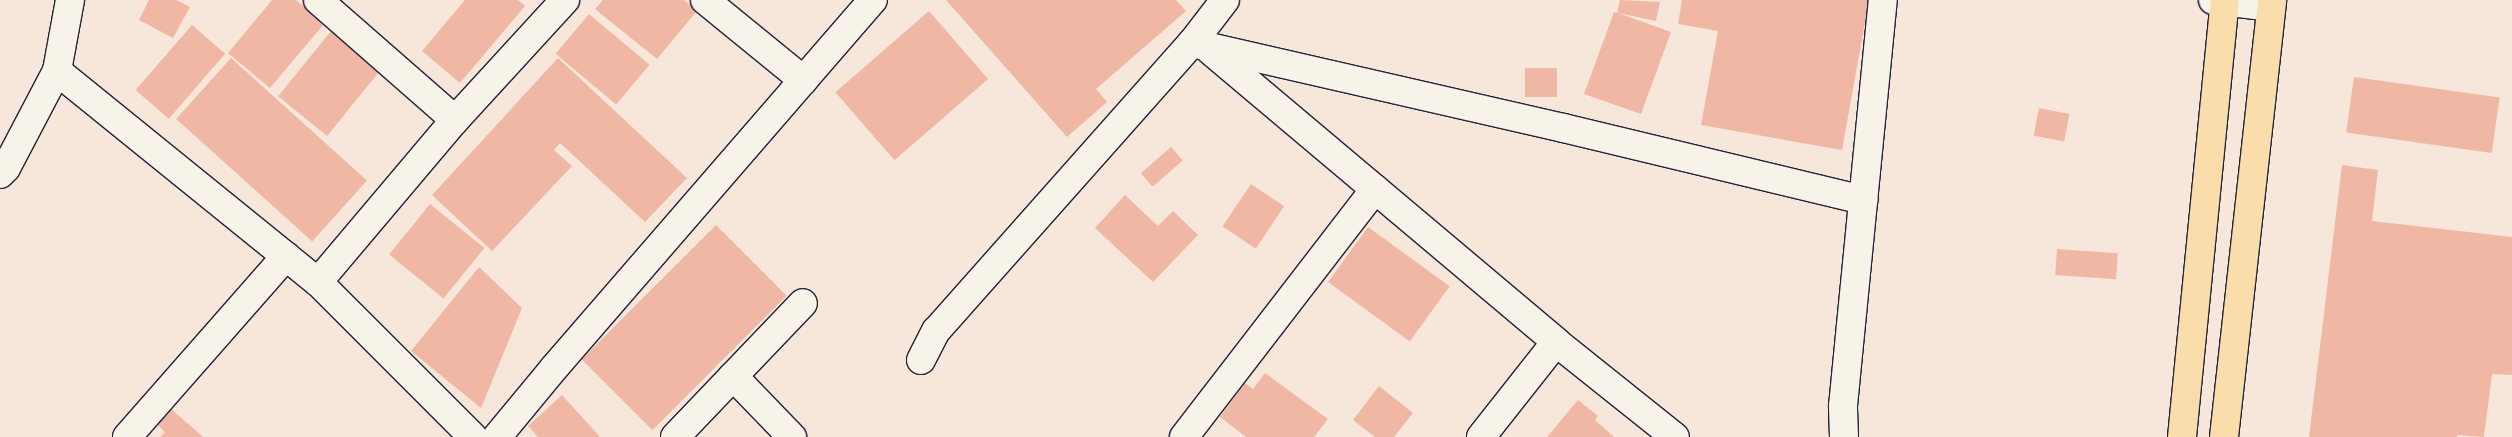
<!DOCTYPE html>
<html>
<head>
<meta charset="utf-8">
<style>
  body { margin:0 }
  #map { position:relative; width:2512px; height:437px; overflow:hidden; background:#f6e7da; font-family:Caveat,sans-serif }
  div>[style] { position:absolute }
  .building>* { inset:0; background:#f0b8a4; transform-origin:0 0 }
  .roads { filter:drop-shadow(1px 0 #22223b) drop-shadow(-1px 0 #22223b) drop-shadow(0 1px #22223b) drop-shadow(0 -1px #22223b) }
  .minor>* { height:28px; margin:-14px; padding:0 14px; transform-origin:14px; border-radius:14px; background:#f7f3e8 }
  .major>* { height:28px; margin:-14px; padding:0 14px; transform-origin:14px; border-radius:14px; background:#f9deab }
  span { translate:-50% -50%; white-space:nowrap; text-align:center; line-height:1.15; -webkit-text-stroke:4px #f7f3e8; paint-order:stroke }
</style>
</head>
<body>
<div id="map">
  <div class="building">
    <i style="clip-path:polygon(149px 0,176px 0,190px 7px,173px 38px,139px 20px)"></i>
    <i style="clip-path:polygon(272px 0,296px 0,324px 24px,270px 88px,228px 53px)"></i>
    <i style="clip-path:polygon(465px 0,518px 0,525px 6px,460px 83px,422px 51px)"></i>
    <i style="clip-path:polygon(603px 0,684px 0,697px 11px,657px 59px,595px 9px)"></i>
    <i style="clip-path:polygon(946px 0,1176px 0,1186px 11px,1096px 89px,1107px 102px,1067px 137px)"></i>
    <i style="clip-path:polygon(1620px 0,1660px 2px,1656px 21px,1618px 13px,1671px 32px,1641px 114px,1584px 94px,1614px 12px,1617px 13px)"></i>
    <i style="clip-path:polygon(1682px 0,1869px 0,1842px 150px,1701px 125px,1718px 31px,1678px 24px)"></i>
    <i style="left:929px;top:11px;width:90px;height:124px;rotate:49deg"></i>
    <i style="left:589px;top:14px;width:79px;height:52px;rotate:40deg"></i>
    <i style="left:192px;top:25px;width:44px;height:86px;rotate:41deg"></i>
    <i style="left:331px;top:31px;width:63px;height:84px;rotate:39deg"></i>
    <i style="left:231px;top:58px;width:183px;height:82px;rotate:42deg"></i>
    <i style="clip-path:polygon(558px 58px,687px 178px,645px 222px,560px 143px,554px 150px,572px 166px,492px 251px,432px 195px)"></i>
    <i style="left:1525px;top:68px;width:32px;height:29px"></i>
    <i style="left:2354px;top:77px;width:147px;height:56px;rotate:8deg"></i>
    <i style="left:2039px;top:108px;width:31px;height:28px;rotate:11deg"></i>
    <i style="left:1171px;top:147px;width:18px;height:40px;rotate:49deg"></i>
    <i style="clip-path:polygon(2342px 165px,2378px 170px,2372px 221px,2512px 237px,2512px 375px,2492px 374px,2484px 437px,2457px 435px,2457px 437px,2309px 437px)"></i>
    <i style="left:1251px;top:184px;width:40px;height:51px;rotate:34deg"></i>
    <i style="clip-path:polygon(1125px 195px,1158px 226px,1173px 211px,1198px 235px,1153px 282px,1095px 228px)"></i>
    <i style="left:430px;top:204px;width:70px;height:65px;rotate:39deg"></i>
    <i style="left:716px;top:225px;width:100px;height:190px;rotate:45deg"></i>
    <i style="left:1368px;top:227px;width:101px;height:68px;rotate:36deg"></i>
    <i style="left:2057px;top:249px;width:61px;height:26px;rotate:4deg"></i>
    <i style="clip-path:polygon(479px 267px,522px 308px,481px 408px,411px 351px)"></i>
    <i style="clip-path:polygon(1265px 373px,1328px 419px,1314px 437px,1246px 437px,1220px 417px,1245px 383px,1253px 389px)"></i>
    <i style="clip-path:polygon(1379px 386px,1413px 413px,1394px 437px,1375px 437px,1353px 420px)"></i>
    <i style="clip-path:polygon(562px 395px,600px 437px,538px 437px,528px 426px)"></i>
    <i style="clip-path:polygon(1578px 400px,1598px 416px,1595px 420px,1614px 437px,1547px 437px)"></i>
    <i style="clip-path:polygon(168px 406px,203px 437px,160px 437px,165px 432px,154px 421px)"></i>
  </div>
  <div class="roads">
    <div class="minor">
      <i style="left:70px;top:0;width:72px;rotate:100.4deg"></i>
      <i style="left:57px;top:71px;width:336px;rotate:39deg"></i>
      <i style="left:318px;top:0;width:182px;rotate:41.2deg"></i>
      <i style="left:705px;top:0;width:127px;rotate:39.2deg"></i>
      <i style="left:2213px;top:0;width:58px;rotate:6.9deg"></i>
      <i style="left:1192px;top:43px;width:381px;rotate:12.9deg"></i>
      <i style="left:1563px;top:128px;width:309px;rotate:13.5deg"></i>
      <i style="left:1211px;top:51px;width:451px;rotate:40.1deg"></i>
      <i style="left:1556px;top:342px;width:152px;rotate:38.6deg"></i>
      <i style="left:0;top:174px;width:8px;rotate:-45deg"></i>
      <i style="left:6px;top:168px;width:110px;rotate:-62.3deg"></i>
      <i style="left:921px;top:360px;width:33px;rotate:-63deg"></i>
      <i style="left:936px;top:331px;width:385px;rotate:-48.4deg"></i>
      <i style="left:1192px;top:43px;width:54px;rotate:-52.5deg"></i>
      <i style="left:733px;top:376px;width:85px;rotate:46deg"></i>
      <i style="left:127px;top:437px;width:241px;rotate:-48.7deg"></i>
      <i style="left:473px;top:437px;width:219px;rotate:-135deg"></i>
      <i style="left:318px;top:282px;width:212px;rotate:-49.8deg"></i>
      <i style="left:455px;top:120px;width:163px;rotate:-47.5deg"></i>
      <i style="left:497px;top:437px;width:89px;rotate:-50.4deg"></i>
      <i style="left:554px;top:368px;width:487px;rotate:-49.1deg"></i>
      <i style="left:675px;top:437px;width:185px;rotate:-46.3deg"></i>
      <i style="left:1184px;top:437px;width:313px;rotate:-52.4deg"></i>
      <i style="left:1481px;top:437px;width:121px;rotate:-51.7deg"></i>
      <i style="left:1844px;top:437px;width:31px;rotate:-92deg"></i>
      <i style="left:1843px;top:406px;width:408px;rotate:-84.4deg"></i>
    </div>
    <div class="major">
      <i style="left:2182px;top:437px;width:439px;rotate:-84.4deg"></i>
      <i style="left:2224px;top:437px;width:440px;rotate:-83.7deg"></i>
    </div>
  </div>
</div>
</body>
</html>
